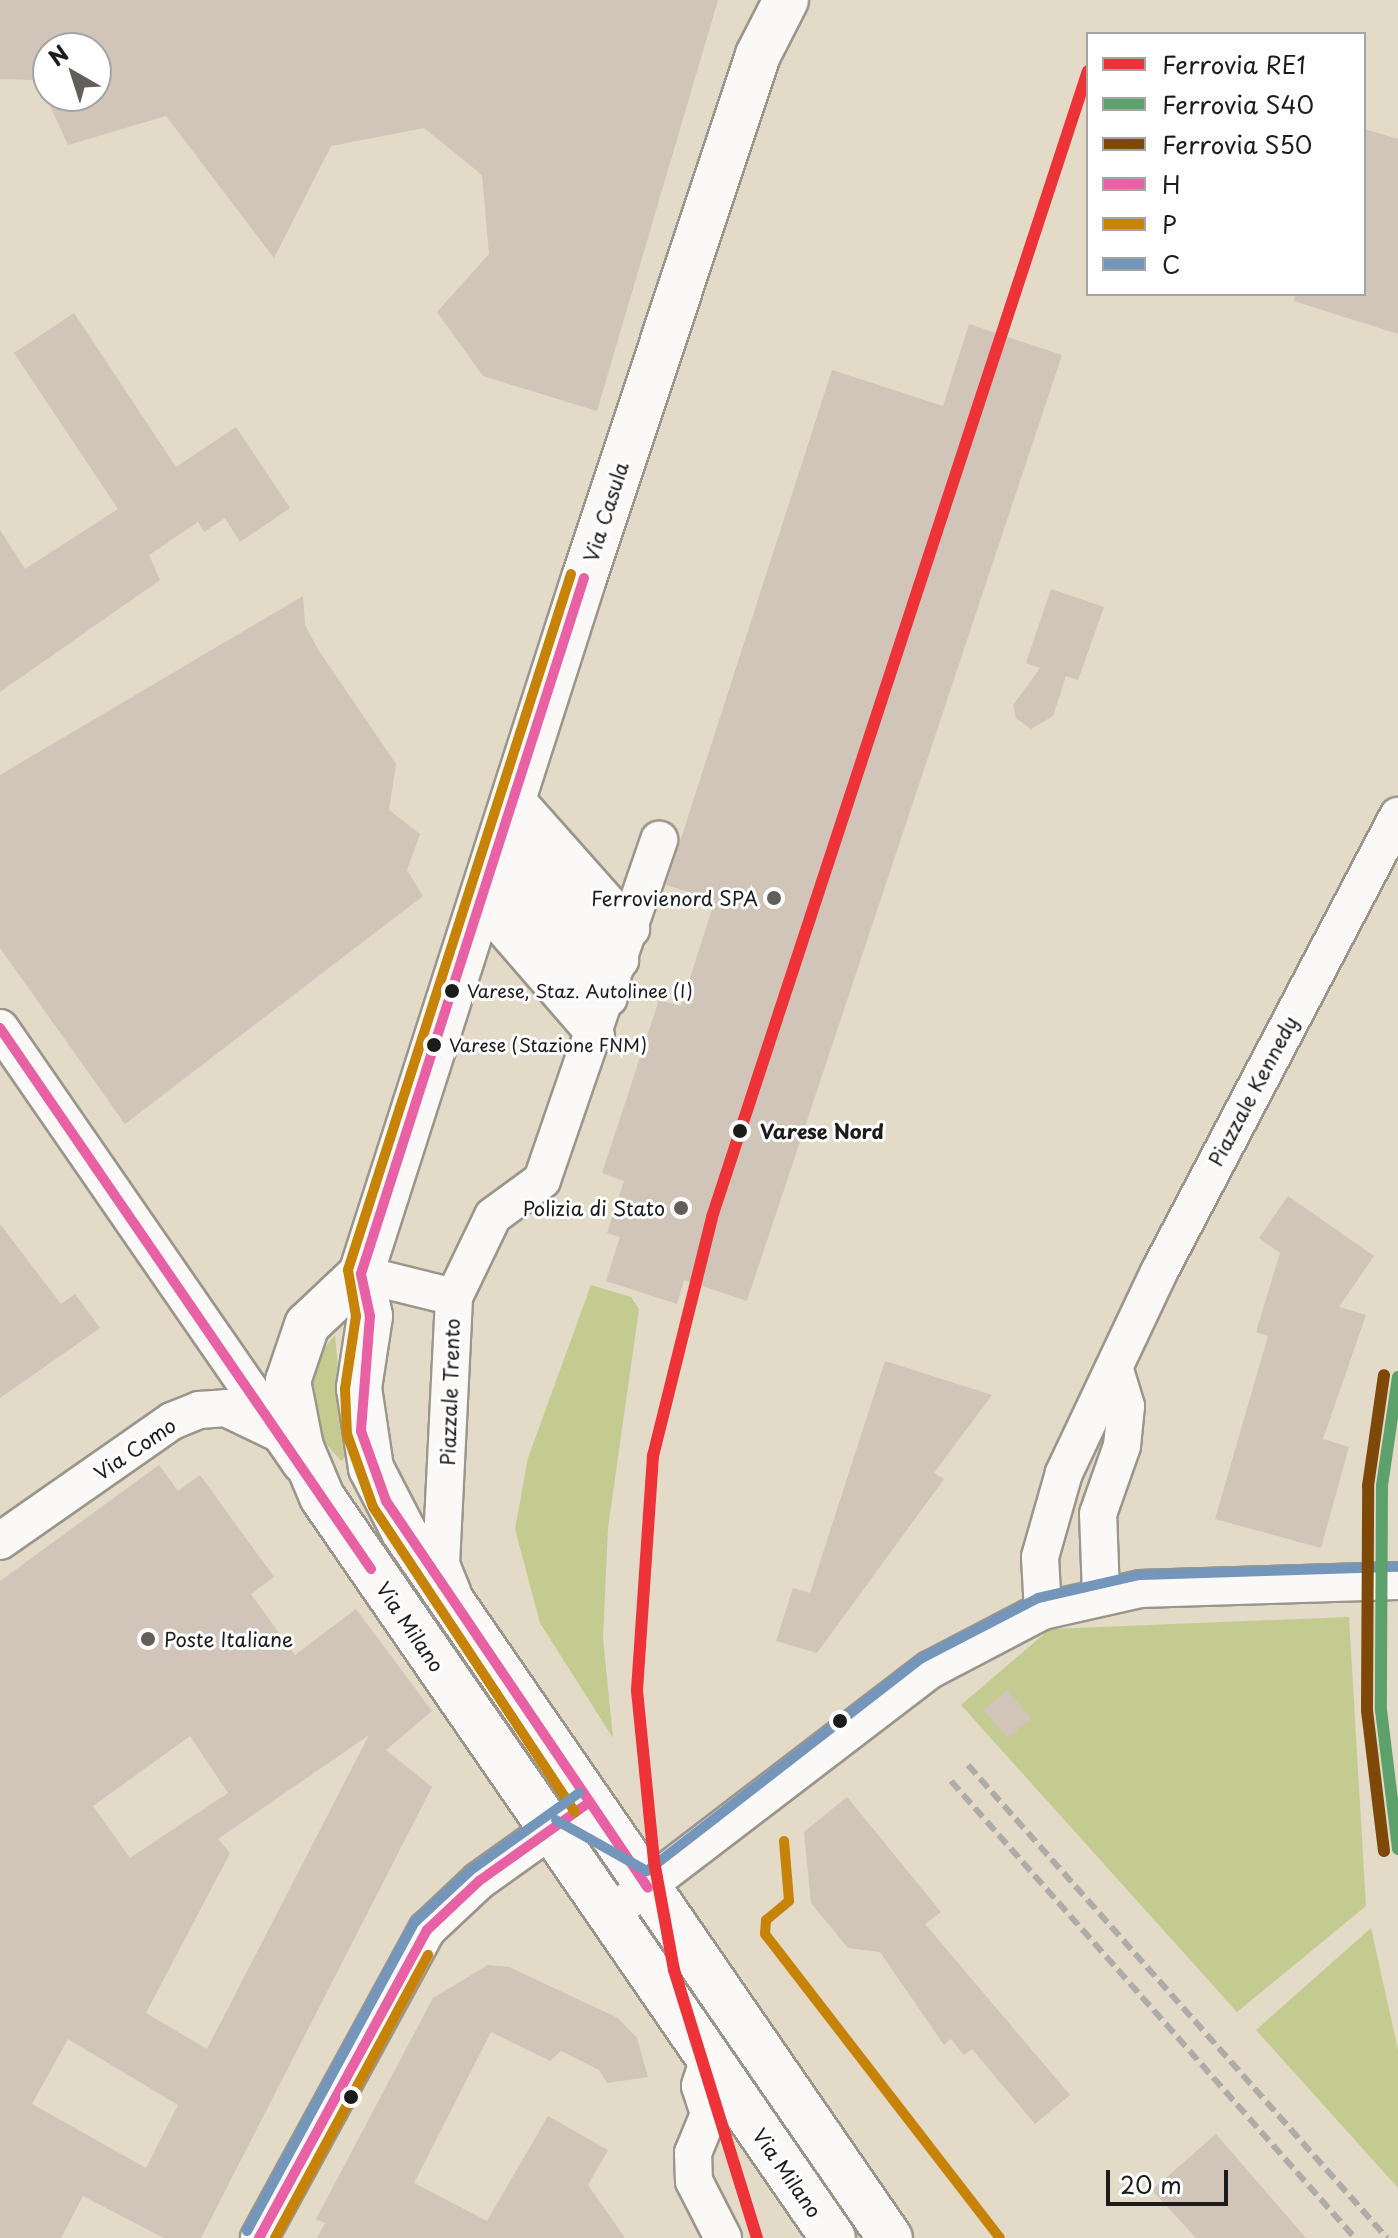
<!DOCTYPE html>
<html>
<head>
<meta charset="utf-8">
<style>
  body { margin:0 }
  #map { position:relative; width:1398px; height:2238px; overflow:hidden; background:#e3dac8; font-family:"Playpen Sans",sans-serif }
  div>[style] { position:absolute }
  .green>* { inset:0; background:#c4cb90 }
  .building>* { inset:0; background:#d1c4b8; transform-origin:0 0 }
  .roads { filter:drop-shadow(2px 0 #9b968c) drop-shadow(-2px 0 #9b968c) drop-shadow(0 2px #9b968c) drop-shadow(0 -2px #9b968c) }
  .street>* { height:36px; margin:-18px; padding:0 18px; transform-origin:18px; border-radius:18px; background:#fbf9f7 }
  .secondary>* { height:44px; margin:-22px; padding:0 22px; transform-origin:22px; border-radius:22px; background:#fbf9f7 }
  .rail>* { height:6px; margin-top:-3px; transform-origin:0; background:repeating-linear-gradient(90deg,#adaca9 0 12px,transparent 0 18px) }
  .bus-1>* { height:10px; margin:-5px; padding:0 5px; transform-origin:5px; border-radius:5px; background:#e861a5 }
  .bus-2>* { height:10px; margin:-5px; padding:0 5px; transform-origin:5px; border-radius:5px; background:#c68307 }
  .bus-3>* { height:10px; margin:-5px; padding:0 5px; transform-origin:5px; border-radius:5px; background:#7496bb }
  .rail-1>* { height:12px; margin:-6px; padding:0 6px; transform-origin:6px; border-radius:6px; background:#ee3338 }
  .rail-2>* { height:12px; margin:-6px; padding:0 6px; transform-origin:6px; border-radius:6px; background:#5ca16b }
  .rail-3>* { height:12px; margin:-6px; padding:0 6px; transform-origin:6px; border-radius:6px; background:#7d4808 }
  .dots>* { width:22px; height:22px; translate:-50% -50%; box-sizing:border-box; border:4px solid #fff; border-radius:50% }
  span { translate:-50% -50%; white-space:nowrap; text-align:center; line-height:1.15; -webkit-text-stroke:6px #fff; paint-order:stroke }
  .bus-label { font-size:18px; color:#1c1c1c }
  .left { translate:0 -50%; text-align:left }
  .street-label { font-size:20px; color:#1c1c1c }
  .poi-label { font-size:20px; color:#1c1c1c }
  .right { translate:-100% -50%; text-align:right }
  .stop-label { font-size:20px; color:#1c1c1c; font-weight:700 }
  .legend { position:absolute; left:1086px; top:32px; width:280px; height:264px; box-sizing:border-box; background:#fff; border:2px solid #a4a4a4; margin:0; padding:10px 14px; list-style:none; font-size:24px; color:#1c1c1c }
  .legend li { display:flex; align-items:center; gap:16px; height:40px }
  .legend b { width:40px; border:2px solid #a4a4a4 }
  .north { position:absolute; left:32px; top:32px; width:80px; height:80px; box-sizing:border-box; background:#fff; border:2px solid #a4a4a4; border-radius:50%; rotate:321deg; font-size:22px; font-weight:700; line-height:32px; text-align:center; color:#1c1c1c }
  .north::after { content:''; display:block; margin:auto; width:28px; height:36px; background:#625e58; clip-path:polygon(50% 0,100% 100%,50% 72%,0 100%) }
  .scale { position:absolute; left:1106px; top:2170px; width:122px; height:36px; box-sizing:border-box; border:4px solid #1c1c1c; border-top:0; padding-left:10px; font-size:24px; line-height:28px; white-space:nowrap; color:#1c1c1c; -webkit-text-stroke:6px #fff; paint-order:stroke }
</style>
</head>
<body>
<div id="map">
  <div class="green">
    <i style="clip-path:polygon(591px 1285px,631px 1297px,639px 1309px,608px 1528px,603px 1638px,613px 1738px,540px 1623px,515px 1529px,528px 1458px)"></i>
    <i style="clip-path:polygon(335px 1335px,346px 1457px,341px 1461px,317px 1433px,307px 1388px,314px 1360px)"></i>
    <i style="clip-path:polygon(1349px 1617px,1366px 1906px,1237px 2012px,961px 1705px,1050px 1629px)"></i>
    <i style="clip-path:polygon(1371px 1928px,1398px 2050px,1398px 2188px,1256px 2030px)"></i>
  </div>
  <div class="building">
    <i style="clip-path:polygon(evenodd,0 0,718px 0,597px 411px,483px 376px,437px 312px,489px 254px,482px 175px,424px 128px,331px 146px,274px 258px,166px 116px,68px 145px,38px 80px,0 79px,0 0,48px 48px,96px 48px,96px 96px,48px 96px,48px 48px)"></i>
    <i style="clip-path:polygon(1364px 129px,1398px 139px,1398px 334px,1294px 301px,1295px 294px,1364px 294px)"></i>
    <i style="clip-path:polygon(74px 313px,176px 467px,236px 427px,290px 508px,240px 542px,225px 518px,204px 532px,198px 522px,149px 555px,160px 580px,0 692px,0 530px,25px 569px,118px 509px,14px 353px)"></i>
    <i style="clip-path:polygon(969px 324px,1062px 355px,747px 1301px,684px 1280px,677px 1304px,606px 1281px,620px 1237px,607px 1233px,624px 1181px,602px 1173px,659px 1000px,681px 1006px,715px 900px,666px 885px,832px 370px,943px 406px)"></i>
    <i style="clip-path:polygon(1051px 589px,1104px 607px,1078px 680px,1066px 676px,1053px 716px,1031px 729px,1016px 718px,1013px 705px,1040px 668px,1026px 663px)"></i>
    <i style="clip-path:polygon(303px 596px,305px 625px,319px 651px,396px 764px,389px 810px,420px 834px,407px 870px,423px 896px,125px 1124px,0 948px,0 775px)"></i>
    <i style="clip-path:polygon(1288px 1196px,1374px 1256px,1339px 1307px,1366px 1315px,1323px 1439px,1349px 1447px,1321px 1548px,1215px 1519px,1268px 1336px,1256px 1332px,1280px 1253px,1259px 1238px)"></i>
    <i style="clip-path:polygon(0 1224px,61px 1304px,75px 1294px,100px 1328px,0 1398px)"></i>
    <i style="clip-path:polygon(885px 1361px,992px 1395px,934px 1473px,944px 1479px,817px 1653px,776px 1641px,793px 1588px,810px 1593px)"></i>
    <i style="clip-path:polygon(evenodd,159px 1465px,178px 1491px,200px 1475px,274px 1577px,251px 1594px,295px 1655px,356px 1609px,432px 1711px,386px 1750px,432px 1787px,201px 2238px,164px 2238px,83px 2196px,61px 2238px,0 2238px,0 1581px,159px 1465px,369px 1735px,207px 2049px,146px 2013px,230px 1853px,218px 1839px,369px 1735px,159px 1465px,190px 1736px,228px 1793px,130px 1858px,93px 1806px,190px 1736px,159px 1465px,68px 2039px,178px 2105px,146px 2168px,32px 2104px,68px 2039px)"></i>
    <i style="left:1007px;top:1690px;width:37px;height:31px;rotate:49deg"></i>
    <i style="clip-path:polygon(847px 1797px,941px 1912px,925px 1924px,1070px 2095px,1035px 2124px,972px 2049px,964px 2055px,951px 2039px,944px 2045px,880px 1952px,848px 1948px,811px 1903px,804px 1832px)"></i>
    <i style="clip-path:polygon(488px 1965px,509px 1967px,618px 2018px,637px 2038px,648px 2077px,607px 2083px,599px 2070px,561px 2051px,550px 2061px,491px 2032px,414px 2183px,487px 2221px,548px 2116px,608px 2150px,588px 2185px,625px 2238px,317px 2238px,325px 2223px,316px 2219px,433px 1998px)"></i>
    <i style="clip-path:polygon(1216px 2134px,1306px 2238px,1196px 2238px,1152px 2190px)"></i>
  </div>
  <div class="roads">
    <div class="street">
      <i style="left:513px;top:796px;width:178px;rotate:48.4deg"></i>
      <i style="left:502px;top:830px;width:176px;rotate:47.8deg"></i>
      <i style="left:490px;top:864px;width:179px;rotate:48.4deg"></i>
      <i style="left:478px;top:899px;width:180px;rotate:49.1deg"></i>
      <i style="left:0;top:1028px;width:530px;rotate:55.38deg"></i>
      <i style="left:361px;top:1274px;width:96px;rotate:13.9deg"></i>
      <i style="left:0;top:1541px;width:210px;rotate:-34.9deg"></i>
      <i style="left:172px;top:1421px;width:29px;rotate:-22deg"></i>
      <i style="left:199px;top:1410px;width:27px;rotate:-4deg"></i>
      <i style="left:226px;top:1408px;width:60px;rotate:25.7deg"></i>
      <i style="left:453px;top:1594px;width:32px;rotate:-112deg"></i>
      <i style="left:441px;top:1564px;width:267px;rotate:-87.2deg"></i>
      <i style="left:454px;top:1297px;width:90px;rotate:-64.3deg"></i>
      <i style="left:493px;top:1216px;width:61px;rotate:-36.3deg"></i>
      <i style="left:542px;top:1180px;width:360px;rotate:-71deg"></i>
      <i style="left:1101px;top:1594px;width:80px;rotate:-92.1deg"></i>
      <i style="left:1098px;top:1514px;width:72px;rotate:-70.6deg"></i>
      <i style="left:1122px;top:1446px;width:40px;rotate:-84.3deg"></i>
      <i style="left:1126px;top:1406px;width:39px;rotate:-107deg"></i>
      <i style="left:1043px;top:1611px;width:54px;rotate:-93.2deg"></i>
      <i style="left:1040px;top:1557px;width:87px;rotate:-74.1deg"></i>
      <i style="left:1064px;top:1473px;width:222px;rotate:-64.7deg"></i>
      <i style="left:1159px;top:1272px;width:515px;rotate:-62.34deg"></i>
      <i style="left:608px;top:1916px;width:405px;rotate:-37.4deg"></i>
      <i style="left:930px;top:1670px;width:127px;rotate:-27.6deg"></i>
      <i style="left:1043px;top:1611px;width:100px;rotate:-12.7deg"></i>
      <i style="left:1141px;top:1589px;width:257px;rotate:-1.8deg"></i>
      <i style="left:708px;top:2061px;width:26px;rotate:108deg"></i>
      <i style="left:700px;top:2086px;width:29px;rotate:72deg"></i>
      <i style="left:709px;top:2114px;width:42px;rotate:112.3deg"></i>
      <i style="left:693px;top:2153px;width:28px;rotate:88deg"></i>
      <i style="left:694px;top:2181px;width:64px;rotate:63deg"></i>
      <i style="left:259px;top:2238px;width:351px;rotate:-61.4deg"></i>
      <i style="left:427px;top:1930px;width:71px;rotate:-43.3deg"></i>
      <i style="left:479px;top:1881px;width:133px;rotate:-35.5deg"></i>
    </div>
    <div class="secondary">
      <i style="left:786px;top:0;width:62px;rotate:117deg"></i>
      <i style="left:758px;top:55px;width:551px;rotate:108.4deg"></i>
      <i style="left:584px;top:578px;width:731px;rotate:107.77deg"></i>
      <i style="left:361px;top:1274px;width:43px;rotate:77.9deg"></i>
      <i style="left:370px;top:1316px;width:73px;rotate:98.7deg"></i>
      <i style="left:359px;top:1388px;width:81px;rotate:81.5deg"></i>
      <i style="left:371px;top:1468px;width:72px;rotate:62.7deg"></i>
      <i style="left:404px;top:1532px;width:857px;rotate:55.46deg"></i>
      <i style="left:361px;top:1274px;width:74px;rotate:136.6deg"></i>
      <i style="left:307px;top:1325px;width:59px;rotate:108.7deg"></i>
      <i style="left:288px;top:1381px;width:67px;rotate:78.9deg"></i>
      <i style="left:301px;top:1447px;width:54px;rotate:67.2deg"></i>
      <i style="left:322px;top:1497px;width:900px;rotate:55.41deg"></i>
    </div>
  </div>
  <div class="rail">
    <i style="left:968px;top:1765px;width:632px;rotate:48.46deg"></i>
    <i style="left:951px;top:1781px;width:610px;rotate:48.52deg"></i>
  </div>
  <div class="bus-1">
    <i style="left:584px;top:578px;width:731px;rotate:107.77deg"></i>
    <i style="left:361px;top:1274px;width:43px;rotate:77.9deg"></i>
    <i style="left:370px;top:1316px;width:115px;rotate:94.5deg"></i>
    <i style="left:361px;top:1431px;width:74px;rotate:70.3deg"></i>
    <i style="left:386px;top:1501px;width:467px;rotate:55.9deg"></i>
    <i style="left:0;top:1028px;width:656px;rotate:55.56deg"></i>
    <i style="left:259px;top:2238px;width:351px;rotate:-61.4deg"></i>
    <i style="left:427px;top:1930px;width:71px;rotate:-43.3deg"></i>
    <i style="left:479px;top:1881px;width:133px;rotate:-35.5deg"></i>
  </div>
  <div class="bus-2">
    <i style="left:571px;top:574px;width:731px;rotate:107.77deg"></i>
    <i style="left:348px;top:1270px;width:47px;rotate:80.1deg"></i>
    <i style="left:356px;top:1316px;width:74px;rotate:98.6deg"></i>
    <i style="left:345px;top:1389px;width:45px;rotate:87.5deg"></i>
    <i style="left:347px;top:1434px;width:77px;rotate:70.4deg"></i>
    <i style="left:373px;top:1507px;width:366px;rotate:56.5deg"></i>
    <i style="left:784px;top:1841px;width:60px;rotate:85.2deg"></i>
    <i style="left:789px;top:1901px;width:30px;rotate:140deg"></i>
    <i style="left:766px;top:1920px;width:14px;rotate:94deg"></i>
    <i style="left:765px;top:1934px;width:384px;rotate:52.3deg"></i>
    <i style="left:275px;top:2238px;width:322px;rotate:-61.6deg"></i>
  </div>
  <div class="bus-3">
    <i style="left:556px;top:1820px;width:104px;rotate:29.3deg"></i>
    <i style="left:647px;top:1871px;width:348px;rotate:-37.8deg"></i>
    <i style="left:922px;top:1658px;width:131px;rotate:-27.3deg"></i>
    <i style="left:1038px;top:1598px;width:104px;rotate:-12.8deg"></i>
    <i style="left:1139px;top:1575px;width:259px;rotate:-1.8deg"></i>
    <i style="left:247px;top:2231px;width:352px;rotate:-61.5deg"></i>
    <i style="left:415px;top:1922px;width:76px;rotate:-42.9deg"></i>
    <i style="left:471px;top:1870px;width:133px;rotate:-35.5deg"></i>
  </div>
  <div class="rail-1">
    <i style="left:757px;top:2238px;width:281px;rotate:-107.2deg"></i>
    <i style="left:674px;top:1970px;width:111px;rotate:-100.4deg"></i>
    <i style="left:654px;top:1861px;width:172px;rotate:-95.7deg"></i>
    <i style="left:637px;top:1690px;width:235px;rotate:-86.1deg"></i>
    <i style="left:653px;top:1456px;width:246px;rotate:-76.1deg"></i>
    <i style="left:712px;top:1217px;width:1206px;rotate:-71.84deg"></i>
  </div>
  <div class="rail-2">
    <i style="left:1398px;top:1377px;width:110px;rotate:98.4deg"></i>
    <i style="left:1382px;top:1486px;width:224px;rotate:90.3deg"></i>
    <i style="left:1381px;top:1710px;width:140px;rotate:83deg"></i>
  </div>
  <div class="rail-3">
    <i style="left:1384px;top:1851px;width:142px;rotate:-96.9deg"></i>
    <i style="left:1367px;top:1710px;width:224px;rotate:-89.7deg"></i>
    <i style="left:1368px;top:1486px;width:112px;rotate:-81.8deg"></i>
  </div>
  <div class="dots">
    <i style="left:774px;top:898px;background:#625e58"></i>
    <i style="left:452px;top:991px;background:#1c1c1c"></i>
    <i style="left:434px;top:1045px;background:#1c1c1c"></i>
    <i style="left:740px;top:1131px;background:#1c1c1c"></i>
    <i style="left:681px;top:1208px;background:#625e58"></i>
    <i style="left:148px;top:1639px;background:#625e58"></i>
    <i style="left:840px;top:1721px;background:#1c1c1c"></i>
    <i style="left:351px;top:2097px;background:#1c1c1c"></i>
  </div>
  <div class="bus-label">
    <span class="left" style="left:467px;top:991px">Varese, Staz. Autolinee (I)</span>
    <span class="left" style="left:449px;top:1045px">Varese (Stazione FNM)</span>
  </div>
  <div class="street-label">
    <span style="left:606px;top:512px;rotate:-72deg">Via Casula</span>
    <span style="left:1253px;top:1091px;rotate:-62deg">Piazzale Kennedy</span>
    <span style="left:450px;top:1392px;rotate:-88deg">Piazzale Trento</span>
    <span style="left:135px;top:1449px;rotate:-34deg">Via Como</span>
    <span style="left:410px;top:1627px;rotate:56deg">Via Milano</span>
    <span style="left:787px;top:2173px;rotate:55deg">Via Milano</span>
  </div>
  <div class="poi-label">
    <span class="right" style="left:758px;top:898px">Ferrovienord SPA</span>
    <span class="right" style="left:665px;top:1208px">Polizia di Stato</span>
    <span class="left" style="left:164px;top:1639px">Poste Italiane</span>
  </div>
  <div class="stop-label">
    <span class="left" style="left:760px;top:1131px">Varese Nord</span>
  </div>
  <ul class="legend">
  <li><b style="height:10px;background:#ee3338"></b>Ferrovia RE1</li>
  <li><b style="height:10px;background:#5ca16b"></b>Ferrovia S40</li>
  <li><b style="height:10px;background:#7d4808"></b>Ferrovia S50</li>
  <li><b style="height:10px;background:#e861a5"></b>H</li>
  <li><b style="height:10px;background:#c68307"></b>P</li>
  <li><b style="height:10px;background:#7496bb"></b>C</li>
  </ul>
  <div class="north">N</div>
  <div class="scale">20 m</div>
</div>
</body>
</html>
